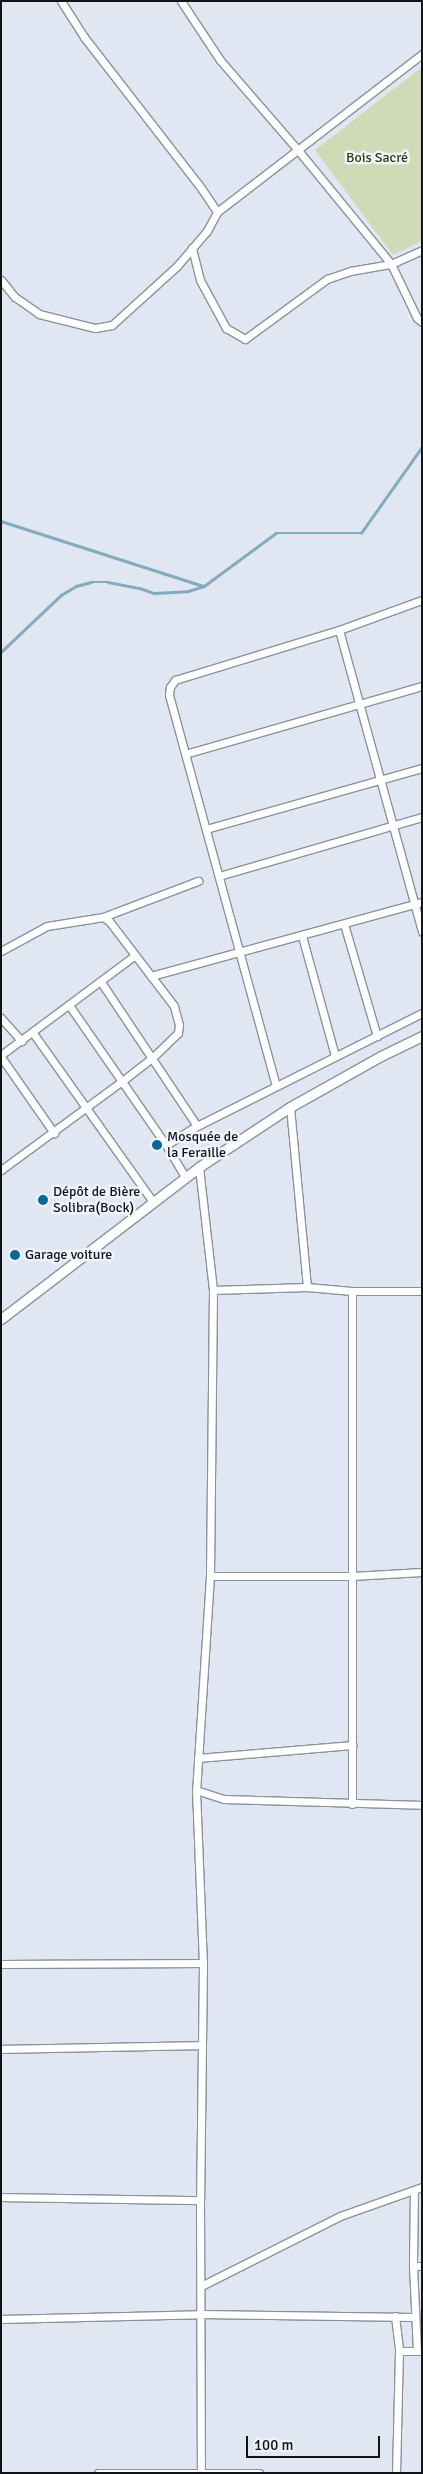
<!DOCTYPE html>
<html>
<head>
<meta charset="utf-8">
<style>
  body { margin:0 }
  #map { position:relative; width:423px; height:2474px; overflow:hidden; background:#e0e7f2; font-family:Signika,sans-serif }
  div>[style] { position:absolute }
  .green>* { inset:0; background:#d0dab6 }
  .stream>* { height:2.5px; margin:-1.25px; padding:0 1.25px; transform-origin:1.25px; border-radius:1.25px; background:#84aabe }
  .roads { filter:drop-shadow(1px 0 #8c929c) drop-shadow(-1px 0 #8c929c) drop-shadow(0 1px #8c929c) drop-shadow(0 -1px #8c929c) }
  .minor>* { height:7px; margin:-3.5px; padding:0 3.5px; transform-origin:3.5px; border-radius:3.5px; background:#fff }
  .tertiary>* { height:9px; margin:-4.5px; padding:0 4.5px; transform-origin:4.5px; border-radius:4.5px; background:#fff }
  .dots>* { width:14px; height:14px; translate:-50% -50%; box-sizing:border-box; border:2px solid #eff4fd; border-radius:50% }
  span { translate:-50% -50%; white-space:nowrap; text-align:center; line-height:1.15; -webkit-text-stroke:5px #eff4fd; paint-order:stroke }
  .park-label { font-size:14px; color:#313c00 }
  .poi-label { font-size:14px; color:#121418 }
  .left { translate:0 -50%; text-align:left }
  .frame { position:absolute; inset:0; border:2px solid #121418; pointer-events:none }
  .scale { position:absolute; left:246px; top:2436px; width:134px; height:22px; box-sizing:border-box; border:2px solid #121418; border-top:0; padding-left:6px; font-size:15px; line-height:18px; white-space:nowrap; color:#121418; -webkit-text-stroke:4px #eff4fd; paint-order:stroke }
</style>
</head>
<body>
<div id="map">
  <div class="green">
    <i style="clip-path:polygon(422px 67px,422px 241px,393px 255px,315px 150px)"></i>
  </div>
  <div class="stream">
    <i style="left:1px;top:521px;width:213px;rotate:17.8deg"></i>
    <i style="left:204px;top:586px;width:89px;rotate:-36.4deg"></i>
    <i style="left:276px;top:533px;width:85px"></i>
    <i style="left:361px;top:533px;width:105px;rotate:-54.7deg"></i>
    <i style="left:1px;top:652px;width:83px;rotate:-43.5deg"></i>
    <i style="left:61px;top:595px;width:17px;rotate:-31deg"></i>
    <i style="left:76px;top:586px;width:16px;rotate:-15deg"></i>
    <i style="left:91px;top:582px;width:17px"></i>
    <i style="left:108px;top:582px;width:33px;rotate:11deg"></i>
    <i style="left:140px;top:588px;width:15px;rotate:20deg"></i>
    <i style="left:154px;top:593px;width:34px;rotate:-3deg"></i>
    <i style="left:188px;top:591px;width:17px;rotate:-17deg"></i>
  </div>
  <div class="roads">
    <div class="minor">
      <i style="left:61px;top:1px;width:43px;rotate:57.4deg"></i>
      <i style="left:84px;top:37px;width:187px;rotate:52.2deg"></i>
      <i style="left:199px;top:185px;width:32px;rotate:56deg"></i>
      <i style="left:181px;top:1px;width:71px;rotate:56.5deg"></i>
      <i style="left:220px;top:60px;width:118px;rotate:49.1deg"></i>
      <i style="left:297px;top:149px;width:149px;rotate:50.7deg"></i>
      <i style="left:391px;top:264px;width:60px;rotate:64.3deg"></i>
      <i style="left:417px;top:318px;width:6px;rotate:39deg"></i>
      <i style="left:192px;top:248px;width:33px;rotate:76deg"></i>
      <i style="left:200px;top:280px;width:55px;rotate:61.6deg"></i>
      <i style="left:226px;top:328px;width:22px;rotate:30deg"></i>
      <i style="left:245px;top:339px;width:102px;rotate:-36.2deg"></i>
      <i style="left:327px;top:279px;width:24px;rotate:-19deg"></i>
      <i style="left:350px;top:271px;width:42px;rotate:-9.7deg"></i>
      <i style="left:391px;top:264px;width:34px;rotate:-24deg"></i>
      <i style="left:1px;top:280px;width:22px;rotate:51deg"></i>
      <i style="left:15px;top:297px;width:29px;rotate:35deg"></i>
      <i style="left:39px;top:314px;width:58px;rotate:14deg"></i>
      <i style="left:95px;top:328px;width:17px;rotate:-10deg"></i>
      <i style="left:112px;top:325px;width:88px;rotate:-42.2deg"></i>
      <i style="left:177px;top:266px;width:46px;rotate:-49.4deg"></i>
      <i style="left:207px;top:231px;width:21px;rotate:-62deg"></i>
      <i style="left:217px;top:212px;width:259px;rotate:-37.6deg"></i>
      <i style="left:339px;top:630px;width:313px;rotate:74.6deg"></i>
      <i style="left:185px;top:754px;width:247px;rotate:-16deg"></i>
      <i style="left:206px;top:829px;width:224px;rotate:-15.8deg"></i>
      <i style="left:219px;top:876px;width:211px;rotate:-16.2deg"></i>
      <i style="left:344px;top:924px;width:117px;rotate:73.6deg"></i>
      <i style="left:302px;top:936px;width:124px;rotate:74.6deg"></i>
      <i style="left:1px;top:951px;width:52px;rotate:-28.5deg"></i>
      <i style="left:47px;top:926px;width:57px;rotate:-9.1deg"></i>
      <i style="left:103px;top:917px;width:102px;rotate:-20.8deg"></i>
      <i style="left:151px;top:976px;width:281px;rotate:-15.3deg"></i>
      <i style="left:101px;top:982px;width:173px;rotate:56.3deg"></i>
      <i style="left:69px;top:1005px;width:170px;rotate:55.3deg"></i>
      <i style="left:166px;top:1145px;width:37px;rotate:59deg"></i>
      <i style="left:1px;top:1018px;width:31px;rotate:48deg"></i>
      <i style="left:33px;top:1033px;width:207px;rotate:54.6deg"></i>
      <i style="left:1px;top:1055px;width:167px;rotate:-36.7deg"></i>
      <i style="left:1px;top:1057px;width:93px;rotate:55.1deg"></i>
      <i style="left:276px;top:1086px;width:405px;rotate:-105.3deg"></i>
      <i style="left:169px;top:695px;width:8px;rotate:-83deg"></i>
      <i style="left:170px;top:687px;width:9px;rotate:-54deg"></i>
      <i style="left:175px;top:680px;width:171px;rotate:-17deg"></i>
      <i style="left:339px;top:630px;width:88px;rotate:-19.9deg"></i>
      <i style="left:290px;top:1107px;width:181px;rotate:84.6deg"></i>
      <i style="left:166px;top:1145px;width:36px;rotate:-32deg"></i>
      <i style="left:197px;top:1126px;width:252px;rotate:-26.7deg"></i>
      <i style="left:199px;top:1167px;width:124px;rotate:83.5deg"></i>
      <i style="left:213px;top:1290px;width:286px;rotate:90.6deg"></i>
      <i style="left:210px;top:1576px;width:214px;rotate:93.7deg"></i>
      <i style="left:196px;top:1790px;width:173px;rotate:87.7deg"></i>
      <i style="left:203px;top:1963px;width:237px;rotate:90.7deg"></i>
      <i style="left:200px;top:2200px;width:273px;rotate:89.8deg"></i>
      <i style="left:1px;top:1170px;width:149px;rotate:-36.3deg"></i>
      <i style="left:121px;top:1082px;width:39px;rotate:-38deg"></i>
      <i style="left:152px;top:1058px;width:36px;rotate:-44deg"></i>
      <i style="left:178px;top:1033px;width:8px;rotate:-83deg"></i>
      <i style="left:179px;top:1025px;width:20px;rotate:-105deg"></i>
      <i style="left:174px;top:1006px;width:107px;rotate:-127.4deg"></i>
      <i style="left:109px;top:921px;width:7px;rotate:-146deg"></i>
      <i style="left:213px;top:1290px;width:94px;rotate:-1.8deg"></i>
      <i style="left:307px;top:1287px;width:45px;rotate:5.1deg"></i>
      <i style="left:352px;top:1291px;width:70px"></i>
      <i style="left:352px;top:1291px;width:513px;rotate:90deg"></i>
      <i style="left:210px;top:1576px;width:142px"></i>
      <i style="left:352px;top:1576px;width:70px;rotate:-3.3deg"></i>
      <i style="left:198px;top:1758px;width:155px;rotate:-4.8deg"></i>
      <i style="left:196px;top:1790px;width:29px;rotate:18deg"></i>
      <i style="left:224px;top:1799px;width:198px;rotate:1.7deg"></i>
      <i style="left:1px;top:1964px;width:202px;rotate:-0.3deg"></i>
      <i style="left:1px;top:2049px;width:201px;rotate:-1.1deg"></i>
      <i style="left:414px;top:2190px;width:76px;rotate:90.8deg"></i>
      <i style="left:413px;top:2266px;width:85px;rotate:87.3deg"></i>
      <i style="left:1px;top:2197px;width:199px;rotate:0.9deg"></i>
      <i style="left:413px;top:2266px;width:9px"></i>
      <i style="left:201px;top:2286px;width:156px;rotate:-26.7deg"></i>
      <i style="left:340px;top:2216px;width:87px;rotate:-19.5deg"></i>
      <i style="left:395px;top:2316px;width:35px;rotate:83deg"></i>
      <i style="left:399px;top:2351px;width:122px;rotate:91.4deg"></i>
      <i style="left:1px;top:2319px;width:199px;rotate:-1.4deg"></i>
      <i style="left:200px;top:2314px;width:214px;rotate:0.8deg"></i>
      <i style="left:399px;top:2351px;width:23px"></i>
      <i style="left:98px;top:2473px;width:161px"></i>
    </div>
    <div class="tertiary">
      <i style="left:1px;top:1319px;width:250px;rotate:-37.5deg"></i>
      <i style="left:199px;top:1167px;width:109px;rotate:-33.4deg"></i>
      <i style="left:290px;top:1107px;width:104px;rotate:-29.3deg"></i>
      <i style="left:381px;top:1056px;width:46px;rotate:-26deg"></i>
    </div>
  </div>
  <div class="dots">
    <i style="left:157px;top:1145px;background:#096897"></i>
    <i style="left:43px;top:1200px;background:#096897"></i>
    <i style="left:15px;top:1255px;background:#096897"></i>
  </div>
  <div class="park-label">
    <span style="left:377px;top:158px">Bois Sacré</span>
  </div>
  <div class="poi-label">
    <span class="left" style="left:167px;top:1145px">Mosquée de<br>la Feraille</span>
    <span class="left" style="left:53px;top:1200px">Dépôt de Bière<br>Solibra(Bock)</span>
    <span class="left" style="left:25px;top:1255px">Garage voiture</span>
  </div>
  <div class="frame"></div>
  <div class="scale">100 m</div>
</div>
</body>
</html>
